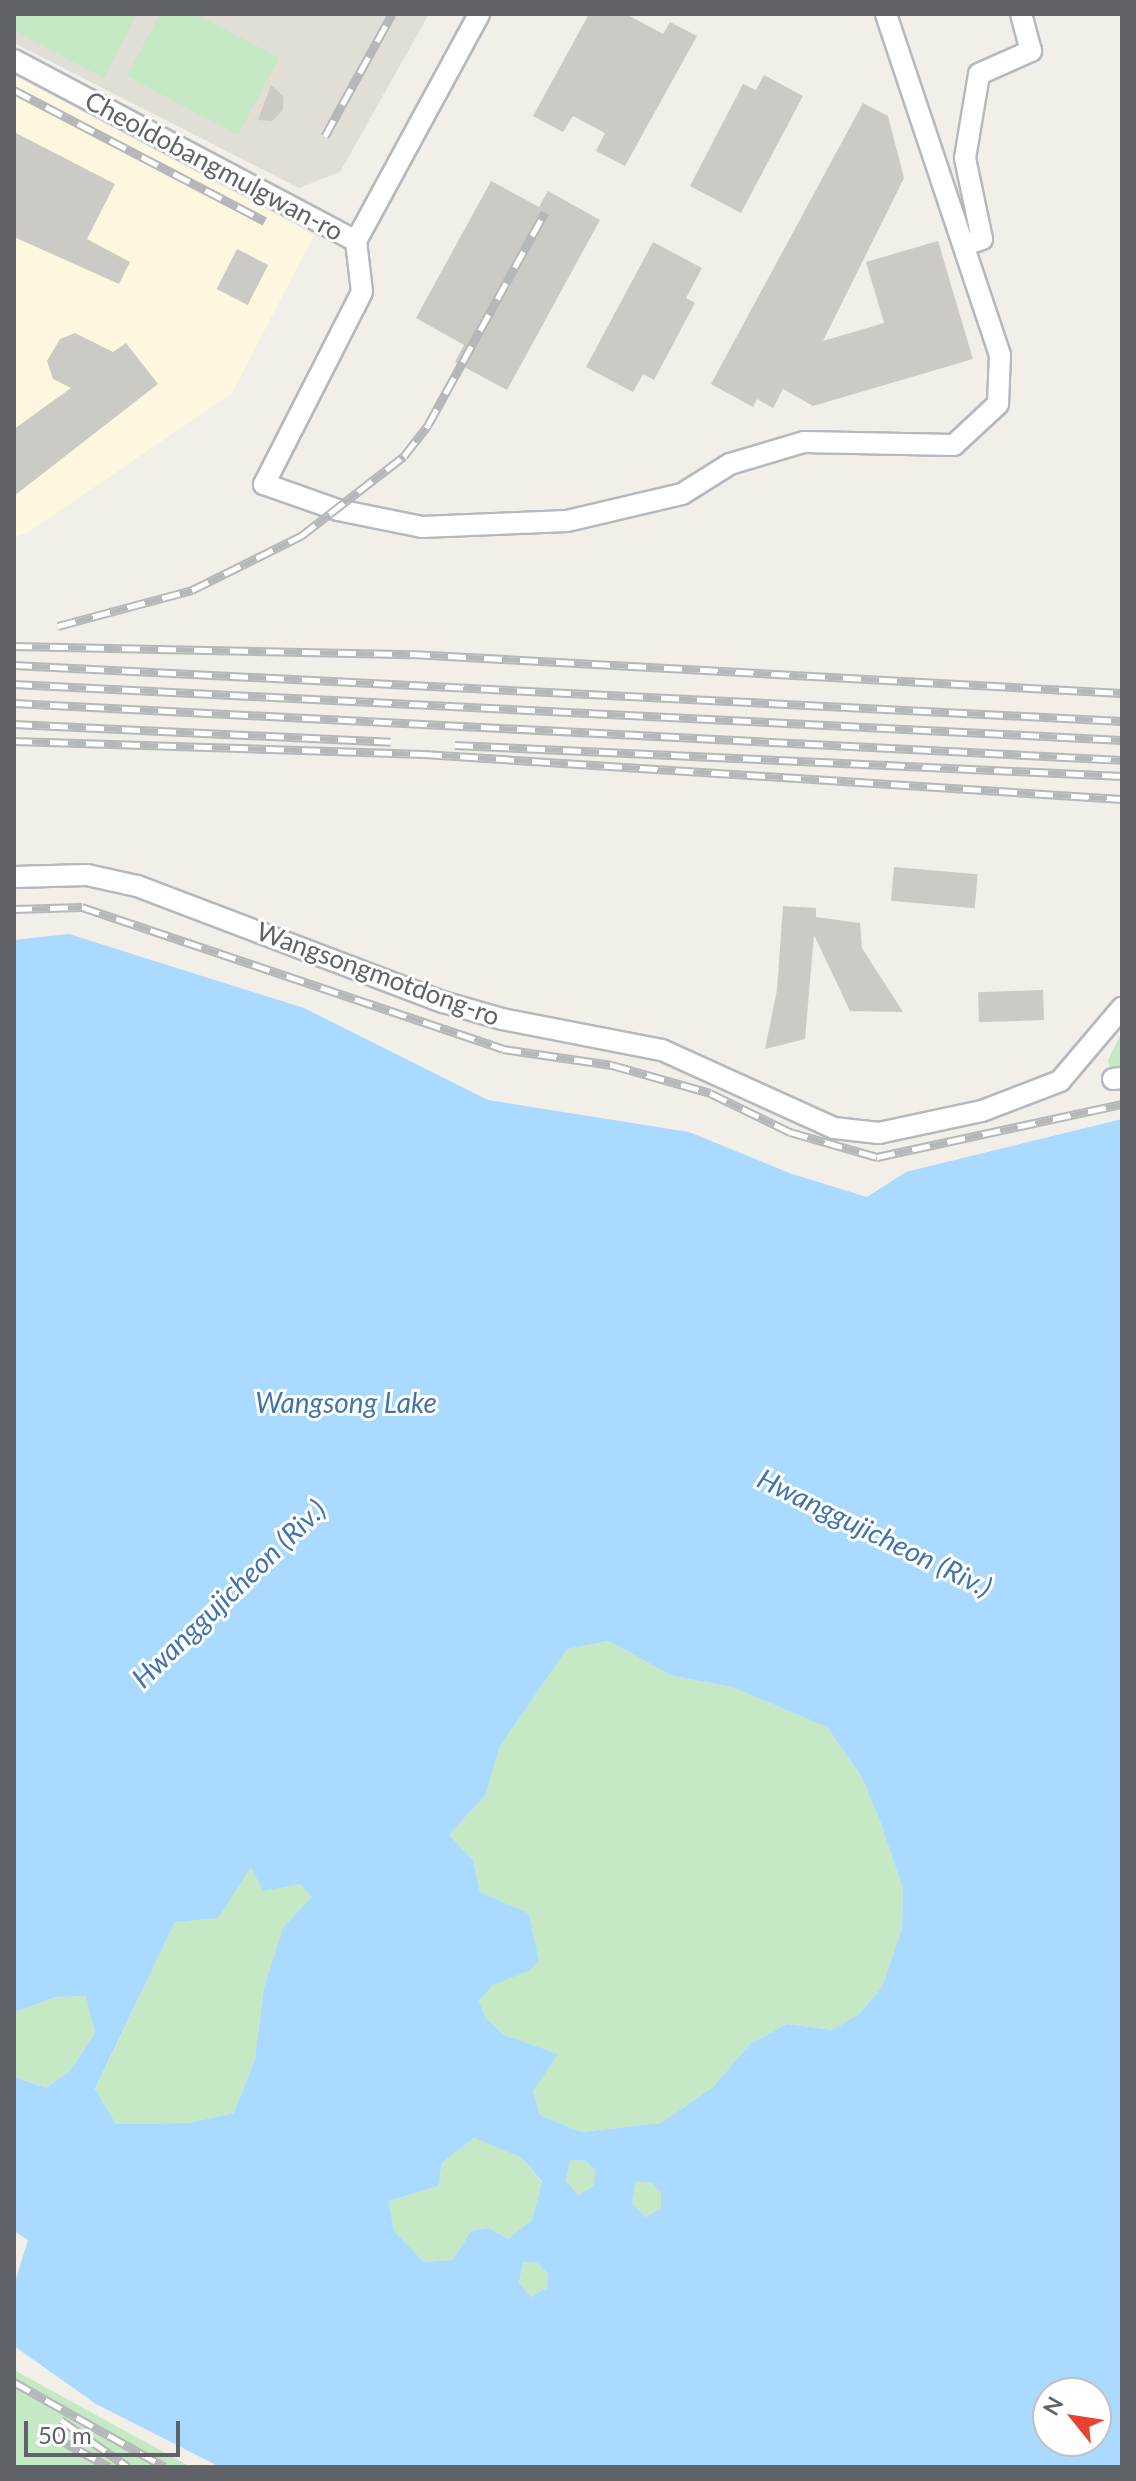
<!DOCTYPE html>
<html>
<head>
<meta charset="utf-8">
<style>
  body { margin:0 }
  #map { position:relative; width:1136px; height:2481px; overflow:hidden; background:#f1efe8; font-family:Lato,sans-serif }
  div>[style] { position:absolute }
  .commercial>* { inset:0; background:#fef7e0 }
  .education>* { inset:0; background:#e1ded6 }
  .green>* { inset:0; background:#c5e8c5 }
  .water>* { inset:0; background:#aadaff }
  .building>* { inset:0; background:#cccac5; transform-origin:0 0 }
  .roads { filter:drop-shadow(2px 0 #b5b8bc) drop-shadow(-2px 0 #b5b8bc) drop-shadow(0 2px #b5b8bc) drop-shadow(0 -2px #b5b8bc) }
  .minor>* { height:20px; margin:-10px; padding:0 10px; transform-origin:10px; border-radius:10px; background:#fff }
  .rail>* { height:9px; margin-top:-4.5px; transform-origin:0; background:repeating-linear-gradient(90deg,#fff 0 18px,#b6b7b8 0 36px); box-sizing:border-box; border-block:2px solid #b6b7b8 }
  span { translate:-50% -50%; white-space:nowrap; text-align:center; line-height:1.15; -webkit-text-stroke:6px #fff; paint-order:stroke }
  .street-label { font-size:26px; color:#5f6368 }
  .water-label { font-size:28px; color:#4174aa; font-style:italic }
  .frame { position:absolute; inset:0; border:16px solid #5f6368; pointer-events:none }
  .north { position:absolute; left:1032px; top:2377px; width:80px; height:80px; box-sizing:border-box; background:#fff; border:2px solid #bfc1c3; border-radius:50%; rotate:300deg; font-size:22px; font-weight:700; line-height:32px; text-align:center; color:#5f6368 }
  .north::after { content:''; display:block; margin:auto; width:28px; height:36px; background:#ea4335; clip-path:polygon(50% 0,100% 100%,50% 72%,0 100%) }
  .scale { position:absolute; left:24px; top:2421px; width:156px; height:36px; box-sizing:border-box; border:4px solid #5f6368; border-top:0; padding-left:10px; font-size:24px; line-height:28px; white-space:nowrap; color:#5f6368; -webkit-text-stroke:6px #fff; paint-order:stroke }
</style>
</head>
<body>
<div id="map">
  <div class="commercial">
    <i style="clip-path:polygon(14px 76px,314px 235px,232px 393px,27px 533px,14px 537px)"></i>
  </div>
  <div class="education">
    <i style="clip-path:polygon(14px 14px,429px 14px,340px 172px,299px 188px,14px 43px)"></i>
  </div>
  <div class="green">
    <i style="clip-path:polygon(14px 14px,137px 14px,104px 78px,14px 31px)"></i>
    <i style="clip-path:polygon(160px 14px,196px 14px,279px 58px,238px 135px,127px 76px)"></i>
    <i style="clip-path:polygon(1122px 1032px,1122px 1090px,1115px 1090px,1108px 1060px)"></i>
    <i style="clip-path:polygon(608px 1641px,673px 1676px,732px 1687px,827px 1727px,861px 1776px,879px 1818px,903px 1889px,902px 1928px,882px 1987px,860px 2013px,833px 2030px,787px 2024px,750px 2044px,713px 2087px,661px 2123px,581px 2132px,540px 2115px,533px 2091px,557px 2054px,504px 2035px,486px 2018px,479px 2001px,493px 1985px,539px 1960px,529px 1915px,480px 1892px,473px 1860px,449px 1835px,486px 1794px,500px 1746px,567px 1649px)"></i>
    <i style="clip-path:polygon(251px 1866px,300px 1884px,313px 1897px,264px 1988px,255px 2059px,234px 2113px,188px 2123px,116px 2124px,95px 2090px,175px 1922px,218px 1917px)"></i>
    <i style="clip-path:polygon(87px 1996px,95px 2033px,70px 2071px,46px 2088px,14px 2077px,14px 2012px,56px 1997px)"></i>
    <i style="clip-path:polygon(474px 2138px,522px 2158px,542px 2183px,532px 2221px,508px 2239px,489px 2228px,471px 2231px,453px 2260px,424px 2262px,394px 2231px,389px 2201px,438px 2186px,442px 2163px)"></i>
    <i style="clip-path:polygon(570px 2160px,586px 2161px,595px 2171px,595px 2186px,578px 2195px,566px 2181px)"></i>
    <i style="clip-path:polygon(636px 2181px,652px 2183px,661px 2193px,661px 2208px,644px 2217px,632px 2203px)"></i>
    <i style="clip-path:polygon(523px 2262px,539px 2263px,548px 2274px,547px 2288px,531px 2297px,519px 2283px)"></i>
    <i style="clip-path:polygon(14px 2370px,191px 2467px,14px 2467px)"></i>
  </div>
  <div class="water">
    <i style="clip-path:polygon(evenodd,69px 934px,304px 1008px,488px 1100px,689px 1132px,792px 1174px,867px 1197px,906px 1172px,1122px 1119px,1122px 2467px,220px 2467px,96px 2404px,14px 2346px,14px 2285px,28px 2240px,14px 2231px,14px 2077px,46px 2088px,70px 2071px,95px 2033px,86px 1996px,56px 1997px,14px 2012px,14px 940px,69px 934px,608px 1641px,673px 1676px,732px 1687px,827px 1727px,861px 1776px,879px 1818px,903px 1889px,902px 1928px,882px 1987px,860px 2013px,833px 2030px,787px 2024px,750px 2044px,713px 2087px,661px 2123px,581px 2132px,540px 2115px,533px 2091px,558px 2054px,504px 2035px,486px 2018px,479px 2001px,493px 1985px,530px 1970px,539px 1960px,529px 1914px,480px 1892px,473px 1860px,449px 1835px,486px 1794px,500px 1746px,567px 1649px,608px 1641px,69px 934px,251px 1867px,263px 1891px,300px 1884px,312px 1897px,283px 1928px,264px 1988px,255px 2059px,234px 2113px,188px 2123px,116px 2124px,95px 2089px,175px 1922px,218px 1918px,251px 1867px,69px 934px,474px 2138px,522px 2158px,542px 2182px,532px 2220px,508px 2239px,489px 2228px,471px 2231px,453px 2260px,424px 2262px,394px 2231px,389px 2201px,438px 2186px,442px 2163px,474px 2138px,69px 934px,570px 2160px,586px 2161px,595px 2171px,594px 2186px,578px 2195px,566px 2181px,570px 2160px,69px 934px,636px 2181px,652px 2183px,661px 2193px,661px 2208px,645px 2217px,632px 2203px,636px 2181px,69px 934px,523px 2262px,538px 2263px,548px 2274px,547px 2288px,531px 2297px,519px 2283px,523px 2262px,69px 934px,1048px 2393px,1096px 2393px,1096px 2441px,1048px 2441px,1048px 2393px)"></i>
  </div>
  <div class="building">
    <i style="clip-path:polygon(589px 14px,626px 14px,663px 34px,670px 22px,697px 36px,625px 166px,596px 151px,605px 133px,573px 116px,563px 132px,533px 116px)"></i>
    <i style="clip-path:polygon(764px 75px,803px 96px,741px 213px,690px 186px,743px 84px,756px 90px)"></i>
    <i style="clip-path:polygon(271px 85px,283px 96px,283px 110px,272px 121px,258px 120px)"></i>
    <i style="clip-path:polygon(863px 103px,888px 116px,904px 178px,823px 341px,884px 323px,866px 262px,938px 241px,973px 359px,813px 406px,783px 389px,773px 408px,757px 399px,753px 407px,711px 384px)"></i>
    <i style="clip-path:polygon(14px 132px,115px 184px,87px 239px,130px 262px,119px 284px,14px 237px)"></i>
    <i style="clip-path:polygon(491px 181px,539px 207px,548px 191px,600px 220px,507px 390px,455px 362px,464px 345px,416px 318px)"></i>
    <i style="clip-path:polygon(653px 242px,702px 268px,686px 298px,695px 303px,654px 380px,643px 374px,633px 392px,586px 367px)"></i>
    <i style="left:237px;top:249px;width:35px;height:45px;rotate:27deg"></i>
    <i style="clip-path:polygon(75px 333px,113px 352px,126px 343px,158px 384px,14px 496px,14px 429px,71px 388px,53px 379px,47px 361px,60px 339px)"></i>
    <i style="left:894px;top:867px;width:84px;height:34px;rotate:5deg"></i>
    <i style="clip-path:polygon(783px 906px,816px 908px,816px 917px,860px 923px,862px 948px,903px 1012px,850px 1011px,814px 935px,805px 1039px,765px 1049px,777px 990px)"></i>
    <i style="left:1043px;top:990px;width:30px;height:65px;rotate:88deg"></i>
  </div>
  <div class="roads">
    <div class="minor">
      <i style="left:14px;top:60px;width:387px;rotate:27.9deg"></i>
      <i style="left:356px;top:241px;width:51px;rotate:83.3deg"></i>
      <i style="left:362px;top:292px;width:216px;rotate:117deg"></i>
      <i style="left:264px;top:484px;width:78px;rotate:19.4deg"></i>
      <i style="left:338px;top:510px;width:86px;rotate:11.4deg"></i>
      <i style="left:422px;top:527px;width:145px;rotate:-2.4deg"></i>
      <i style="left:567px;top:521px;width:118px;rotate:-13.2deg"></i>
      <i style="left:682px;top:494px;width:57px;rotate:-32deg"></i>
      <i style="left:730px;top:464px;width:77px;rotate:-16.6deg"></i>
      <i style="left:804px;top:442px;width:150px;rotate:1.1deg"></i>
      <i style="left:954px;top:445px;width:60px;rotate:-43deg"></i>
      <i style="left:998px;top:404px;width:49px;rotate:-87.7deg"></i>
      <i style="left:1000px;top:355px;width:360px;rotate:-108.5deg"></i>
      <i style="left:356px;top:241px;width:258px;rotate:-61.5deg"></i>
      <i style="left:965px;top:245px;width:18px;rotate:-19deg"></i>
      <i style="left:982px;top:239px;width:83px;rotate:-101.9deg"></i>
      <i style="left:965px;top:158px;width:85px;rotate:-80.5deg"></i>
      <i style="left:979px;top:74px;width:57px;rotate:-23.9deg"></i>
      <i style="left:1031px;top:51px;width:38px;rotate:-105deg"></i>
      <i style="left:14px;top:877px;width:73px;rotate:-1.6deg"></i>
      <i style="left:87px;top:875px;width:51px;rotate:12.4deg"></i>
      <i style="left:137px;top:886px;width:327px;rotate:20.8deg"></i>
      <i style="left:443px;top:1002px;width:61px;rotate:16.1deg"></i>
      <i style="left:502px;top:1019px;width:163px;rotate:11deg"></i>
      <i style="left:662px;top:1050px;width:189px;rotate:24.4deg"></i>
      <i style="left:834px;top:1128px;width:45px;rotate:6.3deg"></i>
      <i style="left:879px;top:1133px;width:105px;rotate:-12.1deg"></i>
      <i style="left:982px;top:1111px;width:84px;rotate:-21deg"></i>
      <i style="left:1060px;top:1081px;width:96px;rotate:-49.7deg"></i>
      <i style="left:1113px;top:1079px;width:9px;rotate:-6deg"></i>
    </div>
  </div>
  <div class="rail">
    <i style="left:14px;top:90px;width:283px;rotate:27.6deg"></i>
    <i style="left:325px;top:136px;width:139px;rotate:-61.2deg"></i>
    <i style="left:58px;top:626px;width:139px;rotate:-15deg"></i>
    <i style="left:192px;top:590px;width:122px;rotate:-26.4deg"></i>
    <i style="left:301px;top:536px;width:130px;rotate:-37.8deg"></i>
    <i style="left:404px;top:456px;width:39px;rotate:-52deg"></i>
    <i style="left:428px;top:425px;width:243px;rotate:-61.2deg"></i>
    <i style="left:14px;top:646px;width:398px;rotate:1.2deg"></i>
    <i style="left:412px;top:654px;width:711px;rotate:3.14deg"></i>
    <i style="left:14px;top:665px;width:1109px;rotate:2.89deg"></i>
    <i style="left:14px;top:684px;width:1109px;rotate:2.89deg"></i>
    <i style="left:14px;top:703px;width:1109px;rotate:2.94deg"></i>
    <i style="left:14px;top:724px;width:377px;rotate:2.7deg"></i>
    <i style="left:14px;top:741px;width:410px;rotate:1.8deg"></i>
    <i style="left:424px;top:754px;width:699px;rotate:3.69deg"></i>
    <i style="left:455px;top:745px;width:668px;rotate:2.66deg"></i>
    <i style="left:14px;top:909px;width:68px;rotate:-1.7deg"></i>
    <i style="left:82px;top:907px;width:444px;rotate:18.6deg"></i>
    <i style="left:503px;top:1049px;width:110px;rotate:8.4deg"></i>
    <i style="left:612px;top:1065px;width:102px;rotate:15.9deg"></i>
    <i style="left:710px;top:1093px;width:89px;rotate:26deg"></i>
    <i style="left:790px;top:1132px;width:91px;rotate:16deg"></i>
    <i style="left:877px;top:1157px;width:251px;rotate:-12.2deg"></i>
    <i style="left:14px;top:2382px;width:173px;rotate:29.4deg"></i>
    <i style="left:61px;top:2420px;width:82px;rotate:35deg"></i>
    <i style="left:48px;top:2433px;width:70px;rotate:29.1deg"></i>
  </div>
  <div class="street-label">
    <span style="left:214px;top:166px;rotate:28deg">Cheoldobangmulgwan-ro</span>
    <span style="left:378px;top:974px;rotate:20deg">Wangsongmotdong-ro</span>
  </div>
  <div class="water-label">
    <span style="left:346px;top:1402px">Wangsong Lake</span>
    <span style="left:875px;top:1532px;rotate:26deg">Hwanggujicheon (Riv.)</span>
    <span style="left:228px;top:1593px;rotate:-44deg">Hwanggujicheon (Riv.)</span>
  </div>
  <div class="frame"></div>
  <div class="north">N</div>
  <div class="scale">50 m</div>
</div>
</body>
</html>
